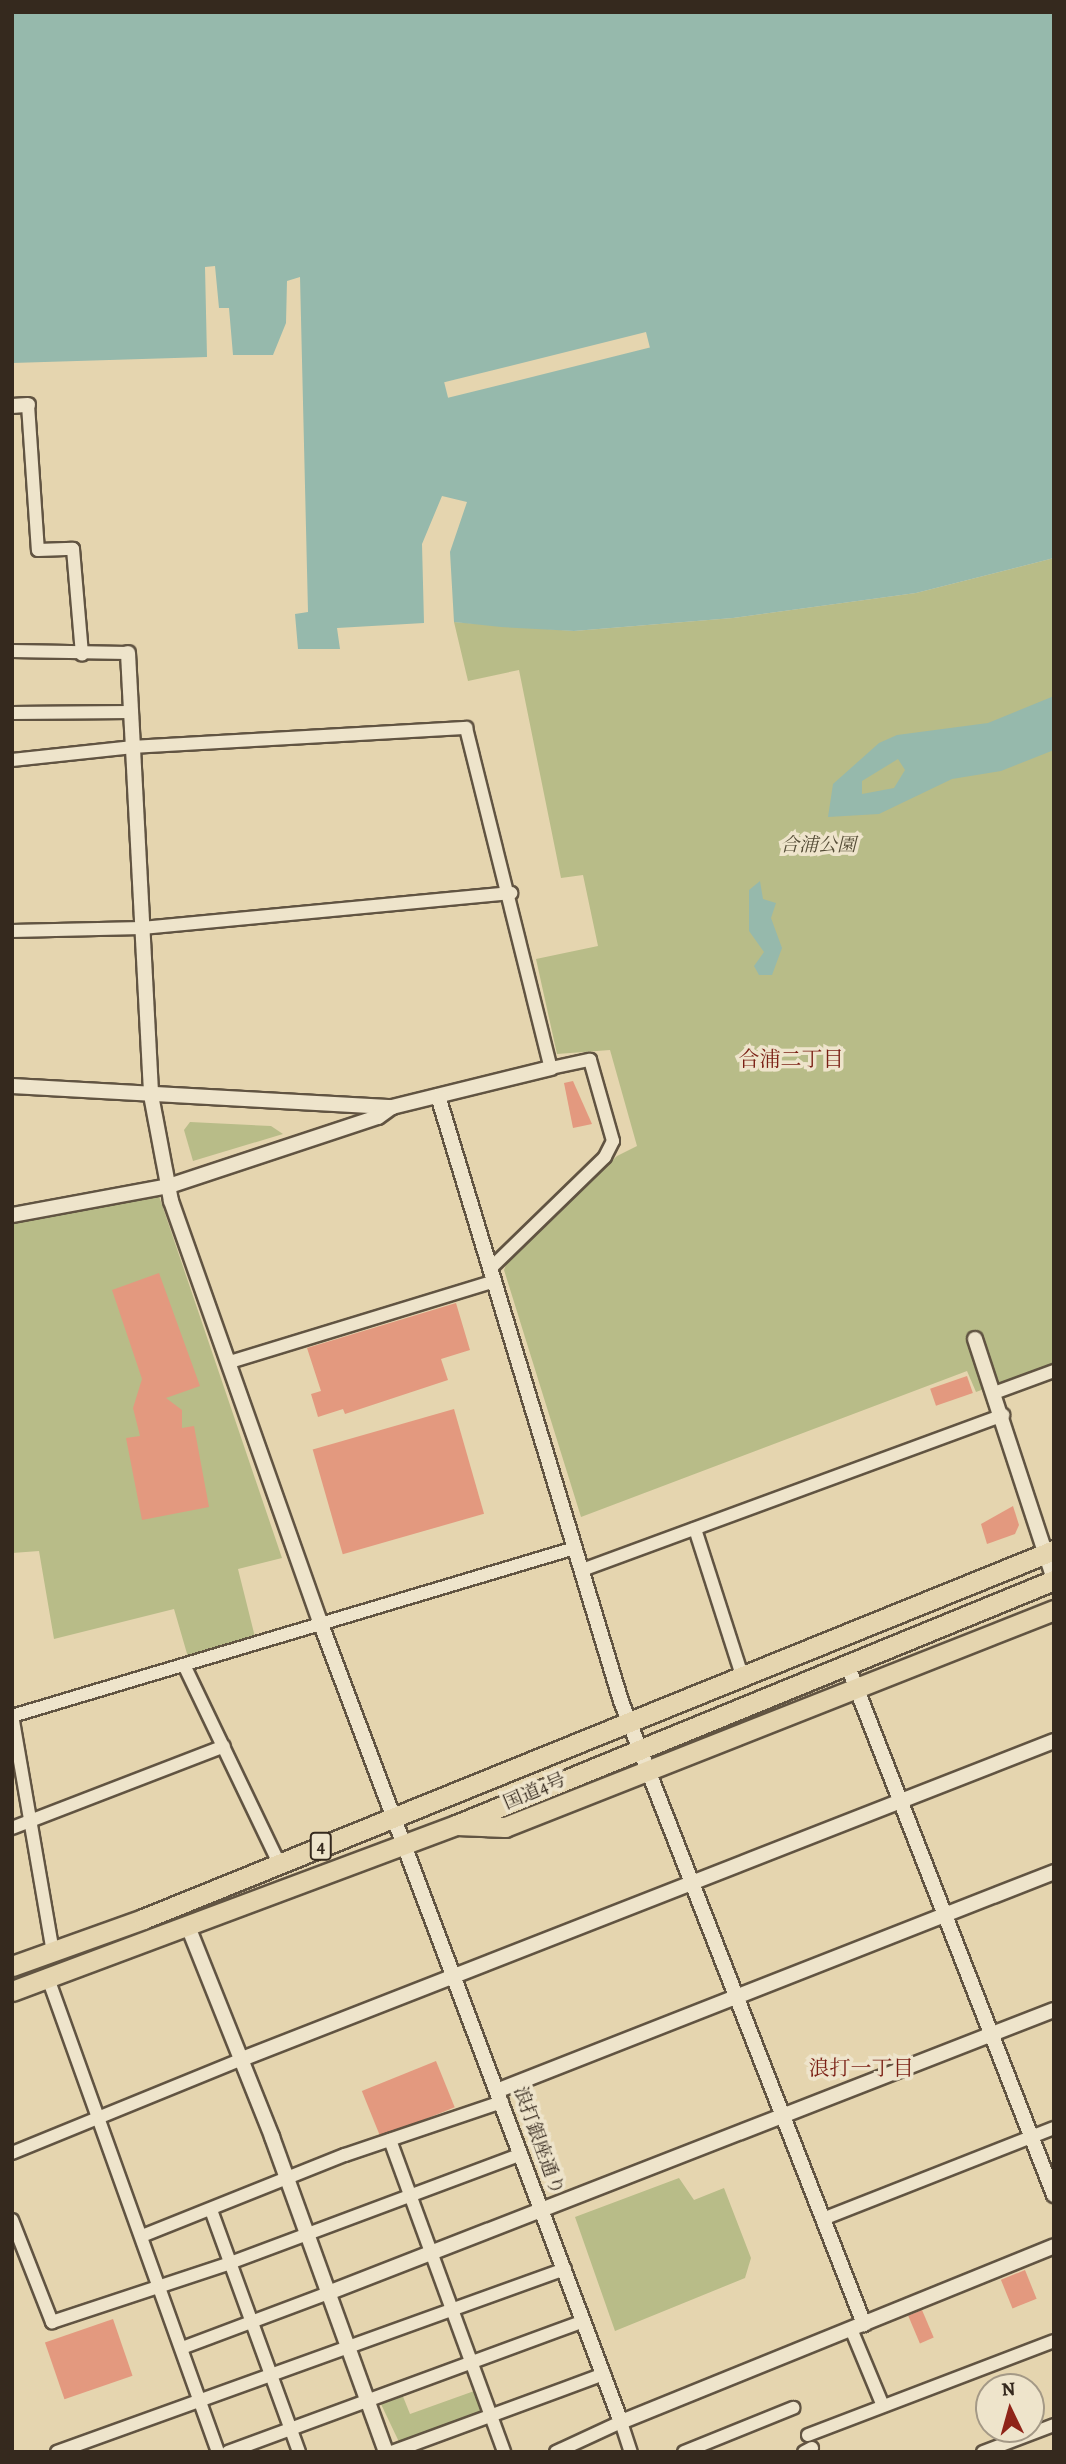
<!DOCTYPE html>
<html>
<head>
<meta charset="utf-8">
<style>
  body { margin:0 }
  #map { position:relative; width:1066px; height:2464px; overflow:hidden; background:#e5d5af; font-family:Alegreya,"Noto Serif JP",serif }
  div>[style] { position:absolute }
  .green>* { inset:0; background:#b8bc88 }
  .water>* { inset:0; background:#96b9ac }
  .pier>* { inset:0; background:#e5d5af; transform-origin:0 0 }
  .building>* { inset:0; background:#e3997f; transform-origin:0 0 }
  .roads { filter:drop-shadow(2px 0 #615442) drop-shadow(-2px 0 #615442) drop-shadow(0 2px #615442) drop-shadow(0 -2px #615442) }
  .minor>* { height:12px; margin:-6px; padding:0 6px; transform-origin:6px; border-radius:6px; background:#eee4cb }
  .tertiary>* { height:14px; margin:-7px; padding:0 7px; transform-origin:7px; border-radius:7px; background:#eee4cb }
  .trunk>* { height:19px; margin:-9.5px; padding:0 9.5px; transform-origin:9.5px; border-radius:9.5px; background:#e5d5af }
  span { translate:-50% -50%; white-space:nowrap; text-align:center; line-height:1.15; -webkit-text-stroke:7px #eee4cb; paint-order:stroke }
  .shield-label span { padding:2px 5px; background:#eee4cb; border:2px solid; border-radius:5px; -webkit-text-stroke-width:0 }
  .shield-label { font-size:18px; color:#35291e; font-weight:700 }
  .park-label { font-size:19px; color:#564e38; font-style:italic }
  .street-label { font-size:19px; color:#35291e }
  .neighbourhood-label { font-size:21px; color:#7a1f14 }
  .frame { position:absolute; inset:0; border:14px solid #35291e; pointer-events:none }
  .north { position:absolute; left:975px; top:2373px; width:70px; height:70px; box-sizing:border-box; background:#eee4cb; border:2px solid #a49986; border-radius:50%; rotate:355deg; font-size:19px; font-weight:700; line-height:28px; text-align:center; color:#35291e }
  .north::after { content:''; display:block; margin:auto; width:24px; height:32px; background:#8f2418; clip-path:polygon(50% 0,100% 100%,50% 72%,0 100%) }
</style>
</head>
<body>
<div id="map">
  <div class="green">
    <i style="clip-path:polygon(1054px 558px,1054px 1363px,976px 1392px,967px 1371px,581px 1517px,504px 1270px,508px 1260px,617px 1156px,637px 1146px,610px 1050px,557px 1054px,536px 959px,598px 946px,583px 875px,561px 878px,519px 670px,468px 681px,454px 622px,574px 631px,733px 618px,916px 593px)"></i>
    <i style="clip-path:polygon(190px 1122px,271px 1126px,283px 1134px,193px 1161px,184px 1130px)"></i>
    <i style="clip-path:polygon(159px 1196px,282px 1558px,238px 1569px,255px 1637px,188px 1657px,174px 1609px,54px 1639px,39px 1551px,12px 1553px,12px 1224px)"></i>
    <i style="clip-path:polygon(679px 2178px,694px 2200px,724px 2188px,751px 2258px,745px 2278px,615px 2331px,575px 2217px)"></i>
    <i style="clip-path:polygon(477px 2390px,485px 2413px,400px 2444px,380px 2402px,402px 2394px,410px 2414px)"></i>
  </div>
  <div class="water">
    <i style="clip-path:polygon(12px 12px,1054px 12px,1054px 558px,916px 593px,733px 618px,574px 631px,501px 627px,454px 622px,450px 552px,467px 502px,442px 496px,422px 544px,424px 623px,337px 628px,340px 649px,298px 649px,295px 614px,308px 612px,300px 277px,287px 281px,286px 323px,273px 355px,233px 355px,229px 308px,219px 308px,215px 266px,205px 267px,207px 357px,12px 363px)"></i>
    <i style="clip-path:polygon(evenodd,1054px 696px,1054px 750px,1001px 771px,952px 779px,879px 814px,828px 817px,833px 784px,879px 743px,897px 735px,988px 723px,1054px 696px,898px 759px,905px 770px,894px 788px,862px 794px,862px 781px,898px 759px)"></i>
    <i style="clip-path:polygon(760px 881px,763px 899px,776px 903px,771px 918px,782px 948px,772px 975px,759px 975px,754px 966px,764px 952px,749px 931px,749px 890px)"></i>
  </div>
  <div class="pier">
    <i style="left:646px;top:332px;width:16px;height:208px;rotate:76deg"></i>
  </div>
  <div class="building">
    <i style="clip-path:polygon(573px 1081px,592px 1124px,573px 1128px,564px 1083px)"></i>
    <i style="clip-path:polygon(159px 1273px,200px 1386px,166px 1398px,182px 1410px,182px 1428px,194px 1426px,209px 1507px,142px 1520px,126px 1438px,140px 1436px,133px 1408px,142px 1379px,112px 1290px)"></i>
    <i style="clip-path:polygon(456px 1303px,470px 1350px,441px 1359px,448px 1380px,345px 1414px,343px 1409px,318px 1417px,311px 1394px,321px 1391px,307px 1348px)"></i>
    <i style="left:967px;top:1376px;width:18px;height:39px;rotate:71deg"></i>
    <i style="left:454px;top:1409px;width:109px;height:147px;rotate:74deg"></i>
    <i style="clip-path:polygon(1013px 1506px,1019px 1525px,1015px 1534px,987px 1544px,981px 1524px)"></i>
    <i style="left:436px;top:2061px;width:50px;height:80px;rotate:68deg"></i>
    <i style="left:1025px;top:2270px;width:31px;height:26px;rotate:68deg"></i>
    <i style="left:922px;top:2310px;width:30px;height:15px;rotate:67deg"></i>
    <i style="left:113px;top:2319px;width:60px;height:72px;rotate:71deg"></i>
  </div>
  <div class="roads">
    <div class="minor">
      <i style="left:28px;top:405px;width:145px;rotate:86.1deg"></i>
      <i style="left:38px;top:550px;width:35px;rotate:-2deg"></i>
      <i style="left:73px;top:549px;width:106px;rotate:85.1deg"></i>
      <i style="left:12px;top:651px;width:116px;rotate:1deg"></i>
      <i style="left:12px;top:713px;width:118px;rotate:-0.5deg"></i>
      <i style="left:12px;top:760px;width:122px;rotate:-6.1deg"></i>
      <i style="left:133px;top:747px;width:334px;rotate:-3.3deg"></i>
      <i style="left:466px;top:728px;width:350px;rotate:76deg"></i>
      <i style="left:551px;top:1068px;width:40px;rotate:-12deg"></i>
      <i style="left:590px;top:1060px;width:84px;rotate:74.1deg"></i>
      <i style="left:613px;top:1141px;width:18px;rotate:117deg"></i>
      <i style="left:605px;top:1157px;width:161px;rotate:135.8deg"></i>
      <i style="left:12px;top:931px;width:130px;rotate:-1.3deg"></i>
      <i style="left:142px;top:928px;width:371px;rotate:-5.4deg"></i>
      <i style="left:230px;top:1362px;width:277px;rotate:-17deg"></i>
      <i style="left:994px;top:1393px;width:64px;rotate:-20.1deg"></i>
      <i style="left:695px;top:1529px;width:153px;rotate:72.2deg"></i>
      <i style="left:582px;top:1570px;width:449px;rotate:-20.2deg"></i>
      <i style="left:185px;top:1667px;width:217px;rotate:64.4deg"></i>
      <i style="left:12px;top:1715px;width:242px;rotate:80.2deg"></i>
      <i style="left:12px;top:1716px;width:588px;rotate:-16.62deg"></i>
      <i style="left:12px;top:1828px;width:227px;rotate:-21.1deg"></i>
      <i style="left:49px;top:1981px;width:500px;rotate:70.26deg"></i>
      <i style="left:390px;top:2140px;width:332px;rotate:69.9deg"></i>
      <i style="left:12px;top:2153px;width:248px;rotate:-22.2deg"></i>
      <i style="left:211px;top:2210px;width:258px;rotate:70deg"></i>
      <i style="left:823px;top:2219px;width:248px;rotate:-21.5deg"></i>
      <i style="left:12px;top:2220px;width:110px;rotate:68.6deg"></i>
      <i style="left:52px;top:2322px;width:188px;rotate:-18.3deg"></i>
      <i style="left:230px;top:2263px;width:311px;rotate:-20.5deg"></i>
      <i style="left:142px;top:2236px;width:219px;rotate:-21.8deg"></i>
      <i style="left:345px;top:2155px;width:166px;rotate:-18.7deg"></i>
      <i style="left:851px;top:2329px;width:83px;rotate:67.4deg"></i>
      <i style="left:182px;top:2348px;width:156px;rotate:-20.6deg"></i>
      <i style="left:808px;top:2435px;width:263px;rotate:-20.9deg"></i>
      <i style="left:57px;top:2452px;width:540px;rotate:-19.81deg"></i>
      <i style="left:228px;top:2452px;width:379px;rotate:-20.2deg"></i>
      <i style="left:392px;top:2452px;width:226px;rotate:-20.2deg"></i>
      <i style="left:556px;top:2452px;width:72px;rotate:-24.8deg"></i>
      <i style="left:621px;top:2422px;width:32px;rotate:72deg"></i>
      <i style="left:684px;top:2452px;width:118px;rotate:-22deg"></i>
      <i style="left:804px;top:2452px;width:9px;rotate:-27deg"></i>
      <i style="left:983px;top:2452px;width:76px;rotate:-20.8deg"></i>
    </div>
    <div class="tertiary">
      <i style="left:12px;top:406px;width:16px;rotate:-4deg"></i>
      <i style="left:128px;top:653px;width:443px;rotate:87deg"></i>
      <i style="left:151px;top:1095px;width:108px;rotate:79.3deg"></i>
      <i style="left:171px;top:1201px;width:452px;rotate:70.5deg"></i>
      <i style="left:322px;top:1627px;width:849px;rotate:69.39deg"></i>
      <i style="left:621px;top:2422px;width:467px;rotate:-22.1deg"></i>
      <i style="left:12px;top:1086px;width:381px;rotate:3.2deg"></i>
      <i style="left:392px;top:1107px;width:164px;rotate:-13.8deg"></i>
      <i style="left:438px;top:1096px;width:632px;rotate:73.17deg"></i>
      <i style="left:621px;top:1701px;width:669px;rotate:68.69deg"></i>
      <i style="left:12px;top:1215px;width:160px;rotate:-10.5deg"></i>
      <i style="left:169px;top:1186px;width:220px;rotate:-18.3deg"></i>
      <i style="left:378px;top:1117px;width:17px;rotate:-36deg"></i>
      <i style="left:975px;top:1339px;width:253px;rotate:71.8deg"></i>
      <i style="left:847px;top:1664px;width:570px;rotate:68.7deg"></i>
      <i style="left:189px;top:1929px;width:224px;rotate:68.2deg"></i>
      <i style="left:272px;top:2137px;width:335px;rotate:70.1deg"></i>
      <i style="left:242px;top:2059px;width:872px;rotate:-21.39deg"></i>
      <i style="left:499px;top:2090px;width:596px;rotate:-21.44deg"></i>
      <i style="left:328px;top:2293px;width:779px;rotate:-21.3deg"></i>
    </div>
    <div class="trunk">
      <i style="left:457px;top:1825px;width:48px;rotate:2.4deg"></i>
      <i style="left:505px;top:1827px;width:590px;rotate:-21.57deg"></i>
      <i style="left:12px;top:1966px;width:139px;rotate:-19.7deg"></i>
      <i style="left:143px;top:1919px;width:983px;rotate:-22.05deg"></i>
      <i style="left:12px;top:1991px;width:474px;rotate:-20.5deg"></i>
      <i style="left:456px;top:1825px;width:646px;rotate:-22.28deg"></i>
    </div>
  </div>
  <div class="shield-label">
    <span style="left:321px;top:1846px">4</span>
  </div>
  <div class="park-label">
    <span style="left:818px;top:846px">合浦公園</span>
  </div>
  <div class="street-label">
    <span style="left:535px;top:1792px;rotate:-23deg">国道4号</span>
    <span style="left:538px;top:2141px;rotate:70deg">浪打銀座通り</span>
  </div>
  <div class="neighbourhood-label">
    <span style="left:791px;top:1059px">合浦二丁目</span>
    <span style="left:861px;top:2068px">浪打一丁目</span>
  </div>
  <div class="frame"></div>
  <div class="north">N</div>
</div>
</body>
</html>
